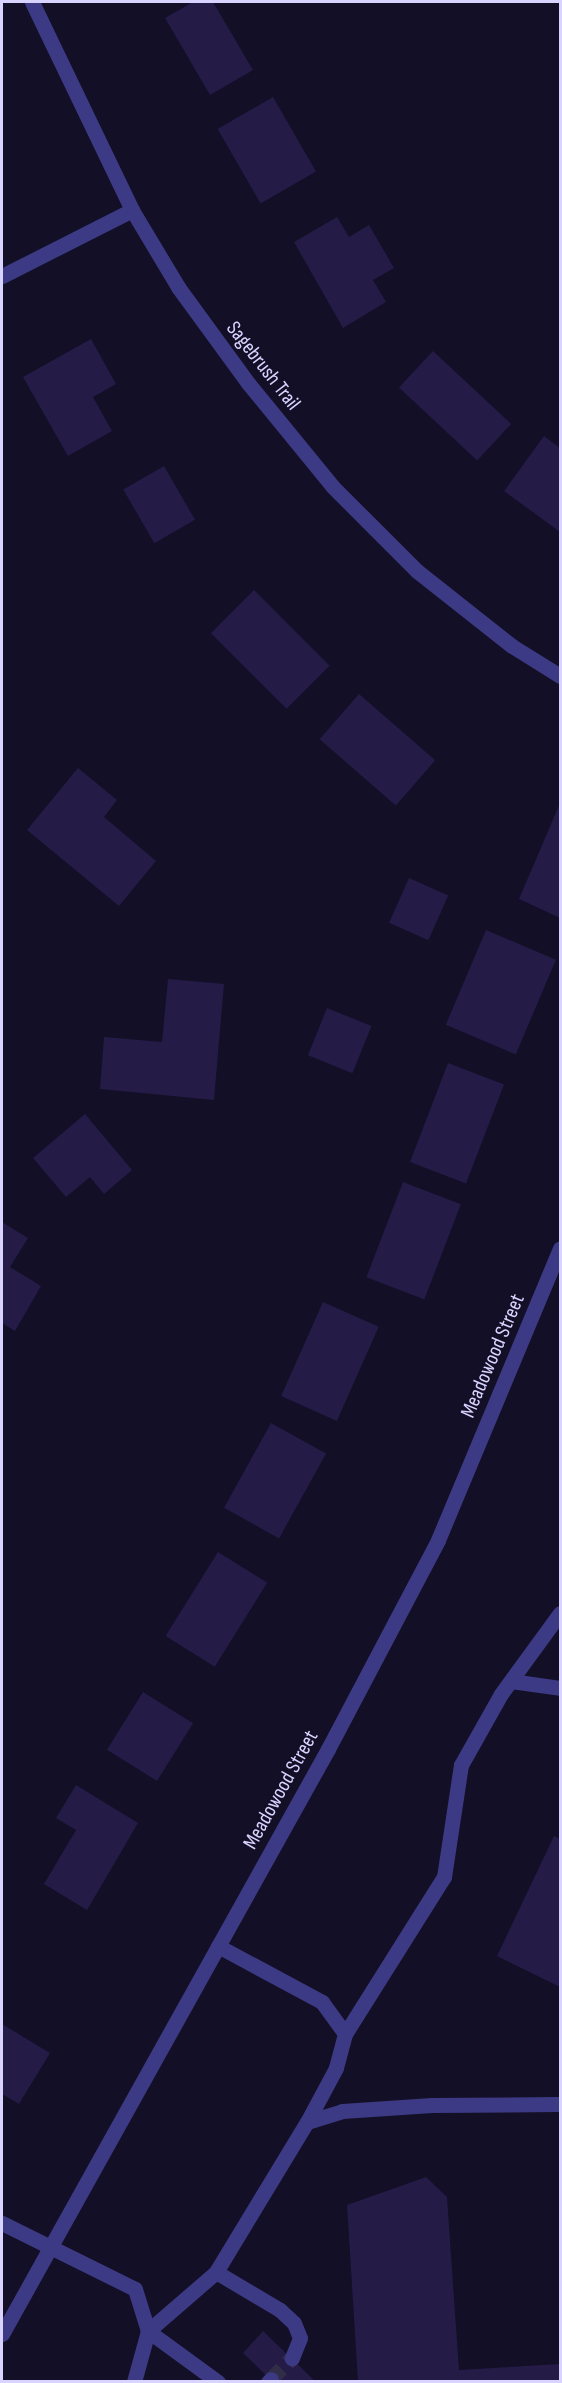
<!DOCTYPE html>
<html>
<head>
<meta charset="utf-8">
<style>
  body { margin:0 }
  #map { position:relative; width:562px; height:2383px; overflow:hidden; background:#130f26; font-family:"Sofia Sans Condensed",sans-serif }
  div>[style] { position:absolute }
  .building>* { inset:0; background:#241b47; transform-origin:0 0 }
  .minor-tunnel>* { height:15px; margin-top:-7.5px; transform-origin:0; background:repeating-linear-gradient(90deg,#312d47 0 15px,transparent 0 23px) }
  .minor>* { height:15px; margin:-7.5px; padding:0 7.5px; transform-origin:7.5px; border-radius:7.5px; background:#3d3a85 }
  span { translate:-50% -50%; white-space:nowrap; text-align:center; line-height:1.15; -webkit-text-stroke:4.5px #130f26; paint-order:stroke }
  .street-label { font-size:21px; color:#d9d4ff }
  .frame { position:absolute; inset:0; border:3px solid #d9d4ff; pointer-events:none }
</style>
</head>
<body>
<div id="map">
  <div class="building">
    <i style="clip-path:polygon(193px 2px,213px 2px,253px 70px,210px 95px,165px 18px)"></i>
    <i style="left:273px;top:97px;width:86px;height:64px;rotate:60deg"></i>
    <i style="clip-path:polygon(337px 217px,349px 237px,369px 225px,394px 268px,373px 280px,386px 302px,343px 328px,294px 242px)"></i>
    <i style="clip-path:polygon(91px 339px,116px 384px,93px 397px,112px 431px,68px 456px,23px 377px)"></i>
    <i style="left:433px;top:351px;width:107px;height:50px;rotate:43deg"></i>
    <i style="clip-path:polygon(544px 436px,560px 448px,560px 532px,504px 491px)"></i>
    <i style="left:164px;top:466px;width:62px;height:47px;rotate:60deg"></i>
    <i style="left:254px;top:590px;width:107px;height:61px;rotate:45deg"></i>
    <i style="left:359px;top:694px;width:101px;height:60px;rotate:41deg"></i>
    <i style="clip-path:polygon(78px 768px,117px 800px,104px 817px,156px 861px,119px 906px,27px 830px)"></i>
    <i style="clip-path:polygon(560px 803px,560px 918px,519px 899px)"></i>
    <i style="left:409px;top:878px;width:43px;height:49px;rotate:24deg"></i>
    <i style="left:486px;top:930px;width:76px;height:103px;rotate:23deg"></i>
    <i style="clip-path:polygon(168px 979px,224px 984px,214px 1100px,100px 1089px,104px 1037px,162px 1042px)"></i>
    <i style="left:327px;top:1008px;width:48px;height:51px;rotate:22deg"></i>
    <i style="left:448px;top:1063px;width:60px;height:106px;rotate:21deg"></i>
    <i style="clip-path:polygon(85px 1114px,132px 1170px,104px 1194px,90px 1177px,66px 1197px,33px 1158px)"></i>
    <i style="left:403px;top:1182px;width:62px;height:102px;rotate:21deg"></i>
    <i style="clip-path:polygon(2px 1222px,28px 1238px,10px 1267px,41px 1286px,15px 1331px,2px 1323px)"></i>
    <i style="left:323px;top:1302px;width:61px;height:103px;rotate:24deg"></i>
    <i style="left:271px;top:1423px;width:63px;height:97px;rotate:29deg"></i>
    <i style="left:218px;top:1552px;width:58px;height:99px;rotate:32deg"></i>
    <i style="left:143px;top:1692px;width:59px;height:68px;rotate:32deg"></i>
    <i style="clip-path:polygon(76px 1785px,138px 1823px,87px 1910px,44px 1884px,76px 1830px,56px 1818px)"></i>
    <i style="clip-path:polygon(554px 1836px,560px 1839px,560px 1987px,497px 1956px)"></i>
    <i style="clip-path:polygon(2px 2024px,50px 2053px,19px 2104px,2px 2094px)"></i>
    <i style="clip-path:polygon(426px 2177px,447px 2197px,459px 2370px,560px 2364px,560px 2382px,358px 2382px,347px 2205px)"></i>
    <i style="clip-path:polygon(263px 2331px,316px 2382px,273px 2382px,243px 2353px)"></i>
  </div>
  <div class="minor-tunnel">
    <i style="left:271px;top:2379px;width:30px;rotate:-45deg"></i>
  </div>
  <div class="minor">
    <i style="left:32px;top:2px;width:231px;rotate:64.3deg"></i>
    <i style="left:132px;top:210px;width:90px;rotate:59.1deg"></i>
    <i style="left:178px;top:287px;width:119px;rotate:53.9deg"></i>
    <i style="left:248px;top:383px;width:134px;rotate:50.7deg"></i>
    <i style="left:333px;top:487px;width:119px;rotate:45deg"></i>
    <i style="left:417px;top:571px;width:121px;rotate:38.3deg"></i>
    <i style="left:512px;top:646px;width:57px;rotate:32deg"></i>
    <i style="left:2px;top:276px;width:146px;rotate:-26.9deg"></i>
    <i style="left:511px;top:1681px;width:49px;rotate:8.1deg"></i>
    <i style="left:218px;top:1946px;width:118px;rotate:28.3deg"></i>
    <i style="left:322px;top:2002px;width:39px;rotate:54deg"></i>
    <i style="left:345px;top:2034px;width:35px;rotate:105deg"></i>
    <i style="left:336px;top:2068px;width:61px;rotate:118.2deg"></i>
    <i style="left:345px;top:2034px;width:186px;rotate:-57.8deg"></i>
    <i style="left:444px;top:1877px;width:113px;rotate:-81.4deg"></i>
    <i style="left:461px;top:1765px;width:81px;rotate:-60.6deg"></i>
    <i style="left:501px;top:1694px;width:100px;rotate:-53.9deg"></i>
    <i style="left:2px;top:2223px;width:148px;rotate:26.4deg"></i>
    <i style="left:135px;top:2289px;width:44px;rotate:72.8deg"></i>
    <i style="left:148px;top:2331px;width:53px;rotate:105.4deg"></i>
    <i style="left:216px;top:2272px;width:74px;rotate:30.7deg"></i>
    <i style="left:280px;top:2310px;width:19px;rotate:43deg"></i>
    <i style="left:294px;top:2323px;width:16px;rotate:68deg"></i>
    <i style="left:300px;top:2338px;width:22px;rotate:112deg"></i>
    <i style="left:2px;top:2334px;width:670px;rotate:-60.87deg"></i>
    <i style="left:328px;top:1749px;width:236px;rotate:-62.2deg"></i>
    <i style="left:438px;top:1540px;width:316px;rotate:-67.3deg"></i>
    <i style="left:218px;top:2382px;width:87px;rotate:-143.9deg"></i>
    <i style="left:148px;top:2331px;width:90px;rotate:-40.9deg"></i>
    <i style="left:216px;top:2272px;width:175px;rotate:-58.8deg"></i>
    <i style="left:307px;top:2122px;width:37px;rotate:-17deg"></i>
    <i style="left:342px;top:2111px;width:90px;rotate:-3.8deg"></i>
    <i style="left:432px;top:2105px;width:128px;rotate:-0.4deg"></i>
    <i style="left:268px;top:2382px;width:4px;rotate:-45deg"></i>
  </div>
  <div class="street-label">
    <span style="left:263px;top:366px;rotate:52deg">Sagebrush Trail</span>
    <span style="left:493px;top:1356px;rotate:-67deg">Meadowood Street</span>
    <span style="left:281px;top:1790px;rotate:-61deg">Meadowood Street</span>
  </div>
  <div class="frame"></div>
</div>
</body>
</html>
